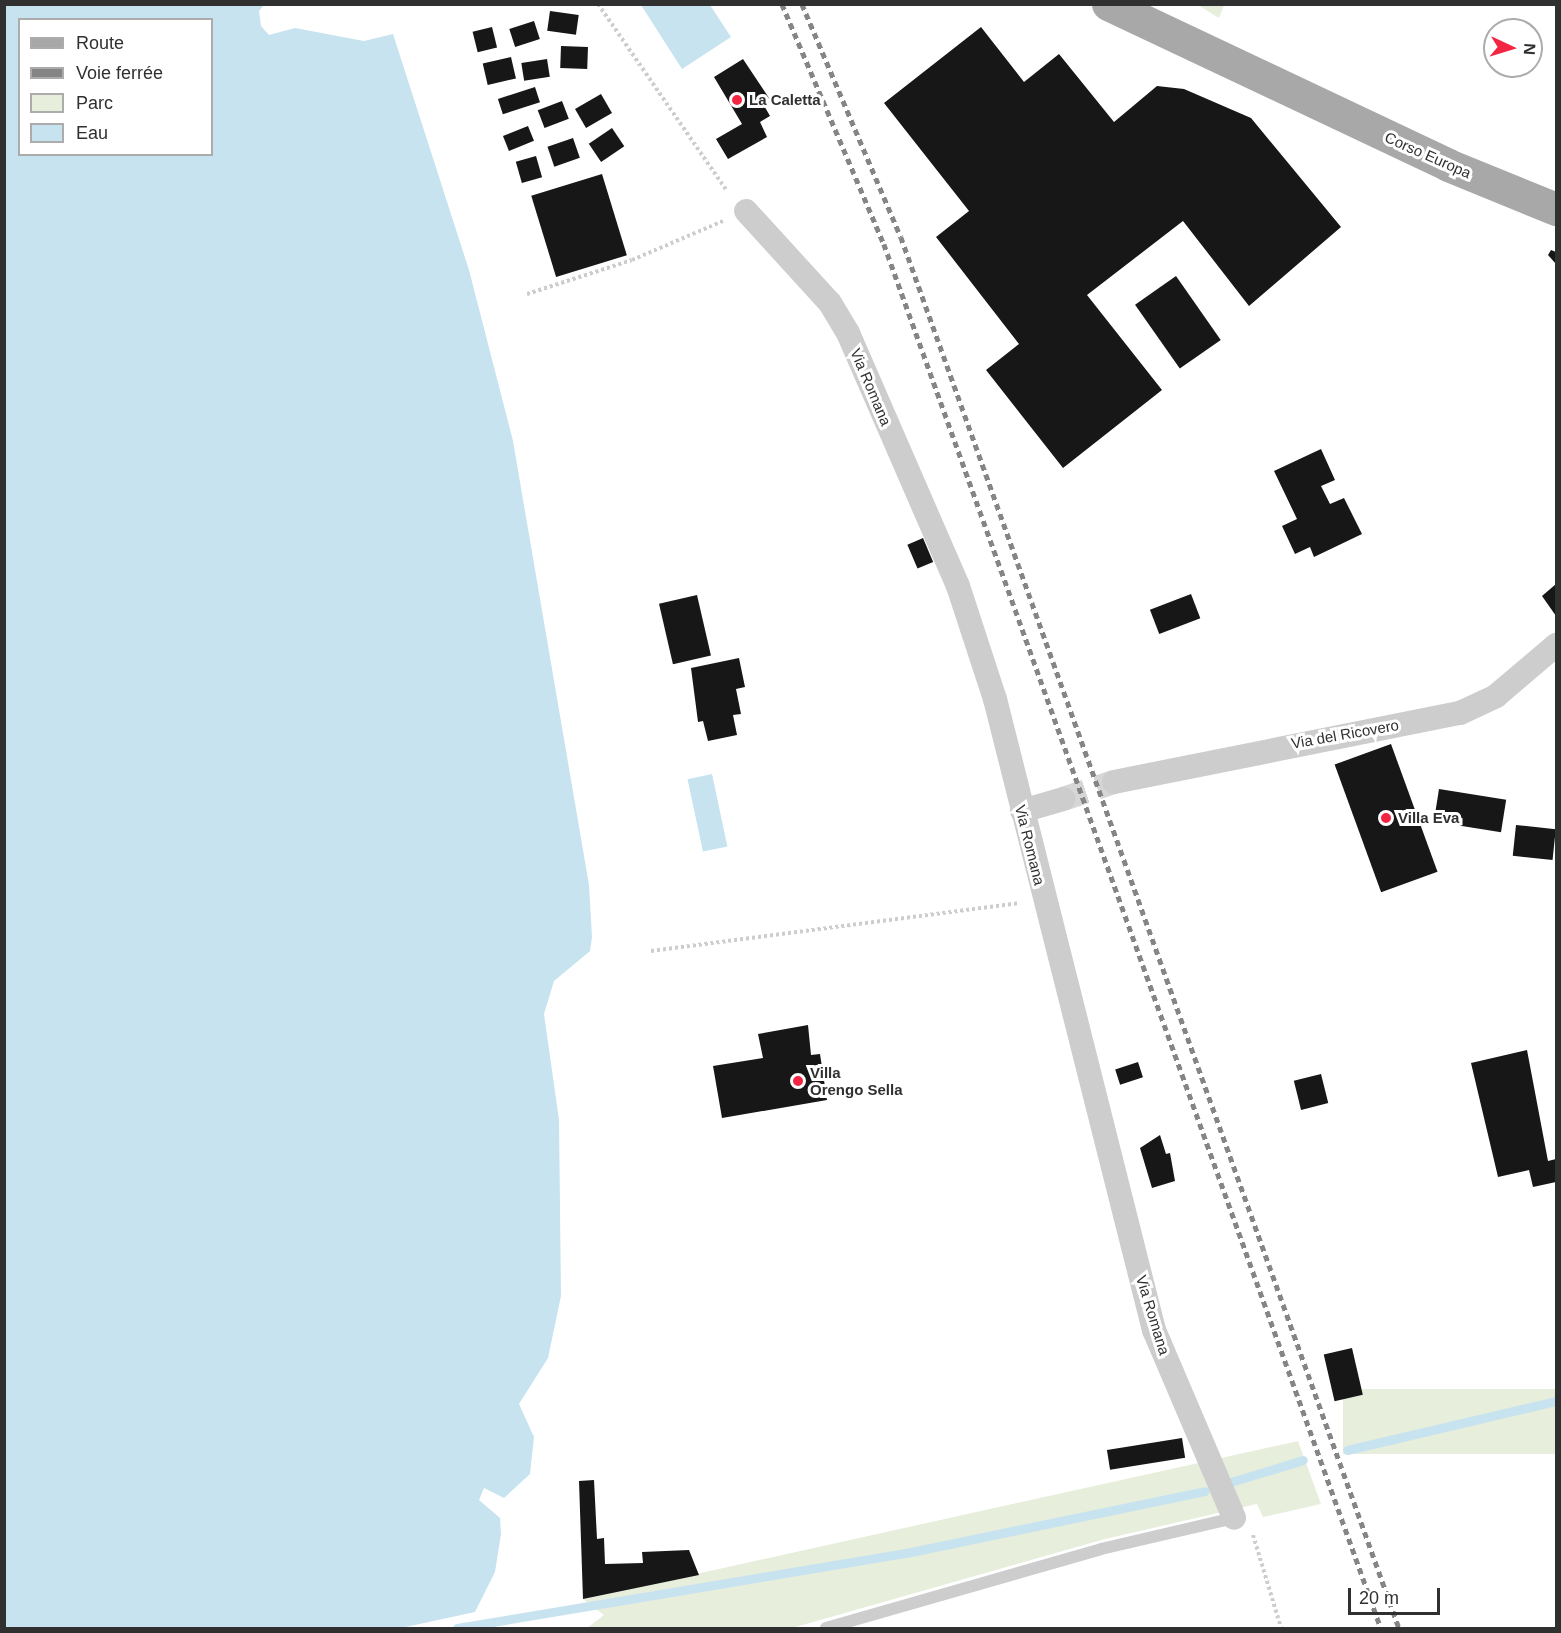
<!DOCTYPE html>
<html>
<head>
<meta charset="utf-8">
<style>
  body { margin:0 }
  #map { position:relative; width:1561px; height:1633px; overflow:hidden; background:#fff; font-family:Helvetica,sans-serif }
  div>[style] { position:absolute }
  .green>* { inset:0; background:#e7eedc; transform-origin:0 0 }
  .water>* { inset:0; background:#c7e3ef; transform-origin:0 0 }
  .stream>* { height:9px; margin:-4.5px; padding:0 4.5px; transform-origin:4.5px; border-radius:4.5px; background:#c7e3ef }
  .building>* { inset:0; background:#171717; transform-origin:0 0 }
  .street-tunnel>* { height:24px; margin-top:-12px; transform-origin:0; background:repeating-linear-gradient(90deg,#d6d6d6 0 24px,transparent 0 36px) }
  .path>* { height:4px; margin-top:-2px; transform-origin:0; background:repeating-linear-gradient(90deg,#cdcdcd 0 3px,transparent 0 6px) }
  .lane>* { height:12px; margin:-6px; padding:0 6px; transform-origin:6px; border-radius:6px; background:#cdcdcd }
  .street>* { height:24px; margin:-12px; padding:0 12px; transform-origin:12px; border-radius:12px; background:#cdcdcd }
  .primary>* { height:33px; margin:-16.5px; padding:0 16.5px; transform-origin:16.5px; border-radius:16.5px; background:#a8a8a8 }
  .rail>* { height:4.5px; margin-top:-2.25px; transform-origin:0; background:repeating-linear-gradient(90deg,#858585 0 6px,transparent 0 10.5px) }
  .dots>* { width:16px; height:16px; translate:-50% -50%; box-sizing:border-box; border:3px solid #fff; border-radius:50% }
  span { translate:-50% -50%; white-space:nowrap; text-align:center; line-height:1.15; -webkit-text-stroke:6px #fff; paint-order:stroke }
  .poi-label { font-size:15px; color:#303030; font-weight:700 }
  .left { translate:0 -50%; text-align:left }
  .street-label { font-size:15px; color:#303030 }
  .frame { position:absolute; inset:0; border:6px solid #303030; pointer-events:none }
  .legend { position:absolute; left:18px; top:18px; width:195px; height:138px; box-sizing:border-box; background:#fff; border:2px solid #acacac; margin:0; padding:8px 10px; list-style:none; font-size:18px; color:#303030 }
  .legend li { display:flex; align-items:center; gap:12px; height:30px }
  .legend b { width:30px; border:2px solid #acacac }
  .north { position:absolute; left:1483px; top:18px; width:60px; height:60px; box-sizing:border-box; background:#fff; border:2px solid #acacac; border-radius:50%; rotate:94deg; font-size:16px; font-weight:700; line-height:24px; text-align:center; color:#303030 }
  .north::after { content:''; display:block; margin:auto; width:21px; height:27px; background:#f42443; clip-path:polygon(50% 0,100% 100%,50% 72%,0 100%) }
  .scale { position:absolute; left:1348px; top:1588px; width:92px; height:27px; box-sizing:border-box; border:3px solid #303030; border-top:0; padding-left:8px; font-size:18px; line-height:21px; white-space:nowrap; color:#303030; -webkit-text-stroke:4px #fff; paint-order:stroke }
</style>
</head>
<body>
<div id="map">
  <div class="green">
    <i style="clip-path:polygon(1198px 5px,1224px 5px,1219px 18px)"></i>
    <i style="left:1556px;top:1389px;width:65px;height:213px;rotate:90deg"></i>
    <i style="clip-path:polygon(1298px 1441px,1321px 1504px,1263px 1517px,1257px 1504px,1105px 1539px,792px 1628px,587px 1628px,604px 1615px,583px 1599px)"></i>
  </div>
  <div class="water">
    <i style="clip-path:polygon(evenodd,5px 4px,264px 5px,259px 11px,261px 26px,269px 35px,295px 28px,364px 41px,393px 34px,469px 270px,513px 441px,589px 885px,592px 937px,590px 951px,554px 981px,544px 1014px,559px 1120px,561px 1296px,548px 1358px,519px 1404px,534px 1437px,530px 1474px,504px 1498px,484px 1488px,479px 1500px,500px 1518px,501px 1534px,495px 1572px,475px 1612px,401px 1628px,5px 1628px,5px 4px,20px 20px,212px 20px,212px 154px,20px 154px,20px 20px)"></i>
    <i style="clip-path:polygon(641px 5px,710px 5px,731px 37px,682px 69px)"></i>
    <i style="left:712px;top:774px;width:74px;height:25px;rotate:78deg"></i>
  </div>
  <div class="stream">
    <i style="left:1347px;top:1450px;width:215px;rotate:-13.2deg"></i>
    <i style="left:1231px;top:1482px;width:75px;rotate:-17deg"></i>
    <i style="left:457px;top:1628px;width:455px;rotate:-9.5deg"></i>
    <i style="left:906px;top:1553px;width:305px;rotate:-11.7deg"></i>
  </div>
  <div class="building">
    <i style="left:550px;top:11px;width:29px;height:20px;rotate:8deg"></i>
    <i style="left:534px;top:21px;width:19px;height:26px;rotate:72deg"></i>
    <i style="left:492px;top:27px;width:21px;height:20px;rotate:76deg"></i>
    <i style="clip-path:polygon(981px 27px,1024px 82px,1059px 54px,1114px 122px,1157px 86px,1184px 89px,1251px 118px,1341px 227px,1249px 306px,1183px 221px,1087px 295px,1162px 390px,1063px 468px,986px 370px,1019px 344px,936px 237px,969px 211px,884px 103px)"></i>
    <i style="left:561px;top:46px;width:27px;height:22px;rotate:2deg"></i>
    <i style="left:511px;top:57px;width:22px;height:29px;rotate:77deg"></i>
    <i style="left:547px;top:59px;width:18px;height:26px;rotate:81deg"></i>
    <i style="clip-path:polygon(743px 59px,769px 98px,762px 102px,770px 116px,760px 122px,767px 137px,728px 159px,716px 139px,742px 124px,714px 77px)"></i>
    <i style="left:535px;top:87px;width:16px;height:39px;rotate:72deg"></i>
    <i style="left:601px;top:94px;width:22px;height:30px;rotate:60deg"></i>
    <i style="left:562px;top:101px;width:19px;height:26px;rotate:69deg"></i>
    <i style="left:528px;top:126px;width:16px;height:27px;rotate:68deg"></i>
    <i style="left:612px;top:128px;width:22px;height:28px;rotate:56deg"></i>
    <i style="left:573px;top:138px;width:21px;height:27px;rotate:71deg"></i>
    <i style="left:536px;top:156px;width:22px;height:21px;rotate:74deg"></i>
    <i style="left:602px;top:174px;width:85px;height:74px;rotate:73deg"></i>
    <i style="clip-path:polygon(1551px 250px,1556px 252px,1556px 264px,1548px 255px)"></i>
    <i style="left:1176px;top:276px;width:78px;height:50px;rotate:55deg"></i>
    <i style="clip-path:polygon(1321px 449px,1335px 480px,1321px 486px,1330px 504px,1344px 498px,1362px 534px,1314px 557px,1310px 547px,1295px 554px,1282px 526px,1297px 519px,1274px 471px)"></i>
    <i style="left:923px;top:538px;width:26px;height:17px;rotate:67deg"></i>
    <i style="clip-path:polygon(1556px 584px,1556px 616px,1542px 596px)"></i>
    <i style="left:1191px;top:594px;width:26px;height:44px;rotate:69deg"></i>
    <i style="left:697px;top:595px;width:62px;height:39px;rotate:77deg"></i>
    <i style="clip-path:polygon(739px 658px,745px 687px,736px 689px,741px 714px,733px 715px,737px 735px,708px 741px,703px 721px,698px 722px,691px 668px)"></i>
    <i style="left:1391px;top:744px;width:136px;height:60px;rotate:70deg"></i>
    <i style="left:1439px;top:789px;width:68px;height:33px;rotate:9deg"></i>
    <i style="left:1516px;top:825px;width:40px;height:31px;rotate:6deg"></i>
    <i style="clip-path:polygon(808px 1025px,811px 1055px,820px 1054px,827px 1100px,722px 1118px,713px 1066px,763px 1058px,758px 1034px)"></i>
    <i style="clip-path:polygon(1527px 1050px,1548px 1161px,1556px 1159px,1556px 1145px,1556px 1182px,1533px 1187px,1529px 1170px,1498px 1177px,1471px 1063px)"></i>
    <i style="left:1138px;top:1062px;width:16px;height:24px;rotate:72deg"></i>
    <i style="left:1321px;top:1074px;width:30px;height:28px;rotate:76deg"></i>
    <i style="clip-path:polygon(1160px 1135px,1166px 1154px,1170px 1153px,1175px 1181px,1152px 1188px,1140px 1148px)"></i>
    <i style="left:1352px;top:1348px;width:48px;height:29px;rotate:77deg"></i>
    <i style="left:1182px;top:1438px;width:20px;height:76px;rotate:81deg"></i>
    <i style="clip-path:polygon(594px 1480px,597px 1539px,604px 1538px,605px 1564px,643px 1563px,642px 1552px,689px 1550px,699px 1575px,583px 1599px,579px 1481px)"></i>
  </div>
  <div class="street-tunnel">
    <i style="left:1063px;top:799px;width:54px;rotate:-18.4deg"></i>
  </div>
  <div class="path">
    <i style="left:598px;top:4px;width:227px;rotate:55.4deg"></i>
    <i style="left:527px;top:294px;width:110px;rotate:-17.9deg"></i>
    <i style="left:632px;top:260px;width:99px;rotate:-23.2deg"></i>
    <i style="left:651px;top:951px;width:372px;rotate:-7.4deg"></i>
    <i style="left:1253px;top:1535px;width:97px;rotate:73.2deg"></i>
  </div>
  <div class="lane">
    <i style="left:826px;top:1628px;width:286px;rotate:-16deg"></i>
    <i style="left:1101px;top:1549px;width:137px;rotate:-13.1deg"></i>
  </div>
  <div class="street">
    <i style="left:746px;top:211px;width:125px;rotate:47.6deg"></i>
    <i style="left:830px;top:303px;width:35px;rotate:59deg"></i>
    <i style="left:848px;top:333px;width:276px;rotate:66.5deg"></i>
    <i style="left:958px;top:586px;width:119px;rotate:71.9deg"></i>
    <i style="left:995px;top:699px;width:651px;rotate:75.86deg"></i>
    <i style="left:1154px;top:1330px;width:204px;rotate:66.9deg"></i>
    <i style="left:1114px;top:782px;width:353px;rotate:-11.3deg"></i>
    <i style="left:1460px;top:713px;width:40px;rotate:-25deg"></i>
    <i style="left:1496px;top:696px;width:79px;rotate:-40.4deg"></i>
    <i style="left:1022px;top:811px;width:43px;rotate:-16.3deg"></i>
  </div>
  <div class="primary">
    <i style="left:1108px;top:4px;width:376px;rotate:25.3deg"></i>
    <i style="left:1448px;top:165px;width:117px;rotate:22.2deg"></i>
  </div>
  <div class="rail">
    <i style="left:782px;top:4px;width:261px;rotate:67deg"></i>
    <i style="left:884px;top:244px;width:1471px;rotate:70.25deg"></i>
    <i style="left:802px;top:4px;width:253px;rotate:67deg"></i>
    <i style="left:901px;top:237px;width:1477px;rotate:70.3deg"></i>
  </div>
  <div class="dots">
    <i style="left:737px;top:100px;background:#f42443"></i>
    <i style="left:1386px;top:818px;background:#f42443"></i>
    <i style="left:798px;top:1081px;background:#f42443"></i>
  </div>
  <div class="poi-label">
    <span class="left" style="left:749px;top:100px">La Caletta</span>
    <span class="left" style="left:1398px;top:818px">Villa Eva</span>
    <span class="left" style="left:810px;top:1081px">Villa<br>Orengo Sella</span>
  </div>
  <div class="street-label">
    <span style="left:1428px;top:155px;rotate:24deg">Corso Europa</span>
    <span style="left:871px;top:387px;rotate:67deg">Via Romana</span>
    <span style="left:1345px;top:734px;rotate:-10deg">Via del Ricovero</span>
    <span style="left:1030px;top:845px;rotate:76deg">Via Romana</span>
    <span style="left:1153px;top:1315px;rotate:73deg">Via Romana</span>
  </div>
  <div class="frame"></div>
  <ul class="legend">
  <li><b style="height:8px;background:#a8a8a8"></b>Route</li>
  <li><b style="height:8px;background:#858585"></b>Voie ferrée</li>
  <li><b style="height:16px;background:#e7eedc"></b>Parc</li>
  <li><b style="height:16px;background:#c7e3ef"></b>Eau</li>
  </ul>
  <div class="north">N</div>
  <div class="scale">20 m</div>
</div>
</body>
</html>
